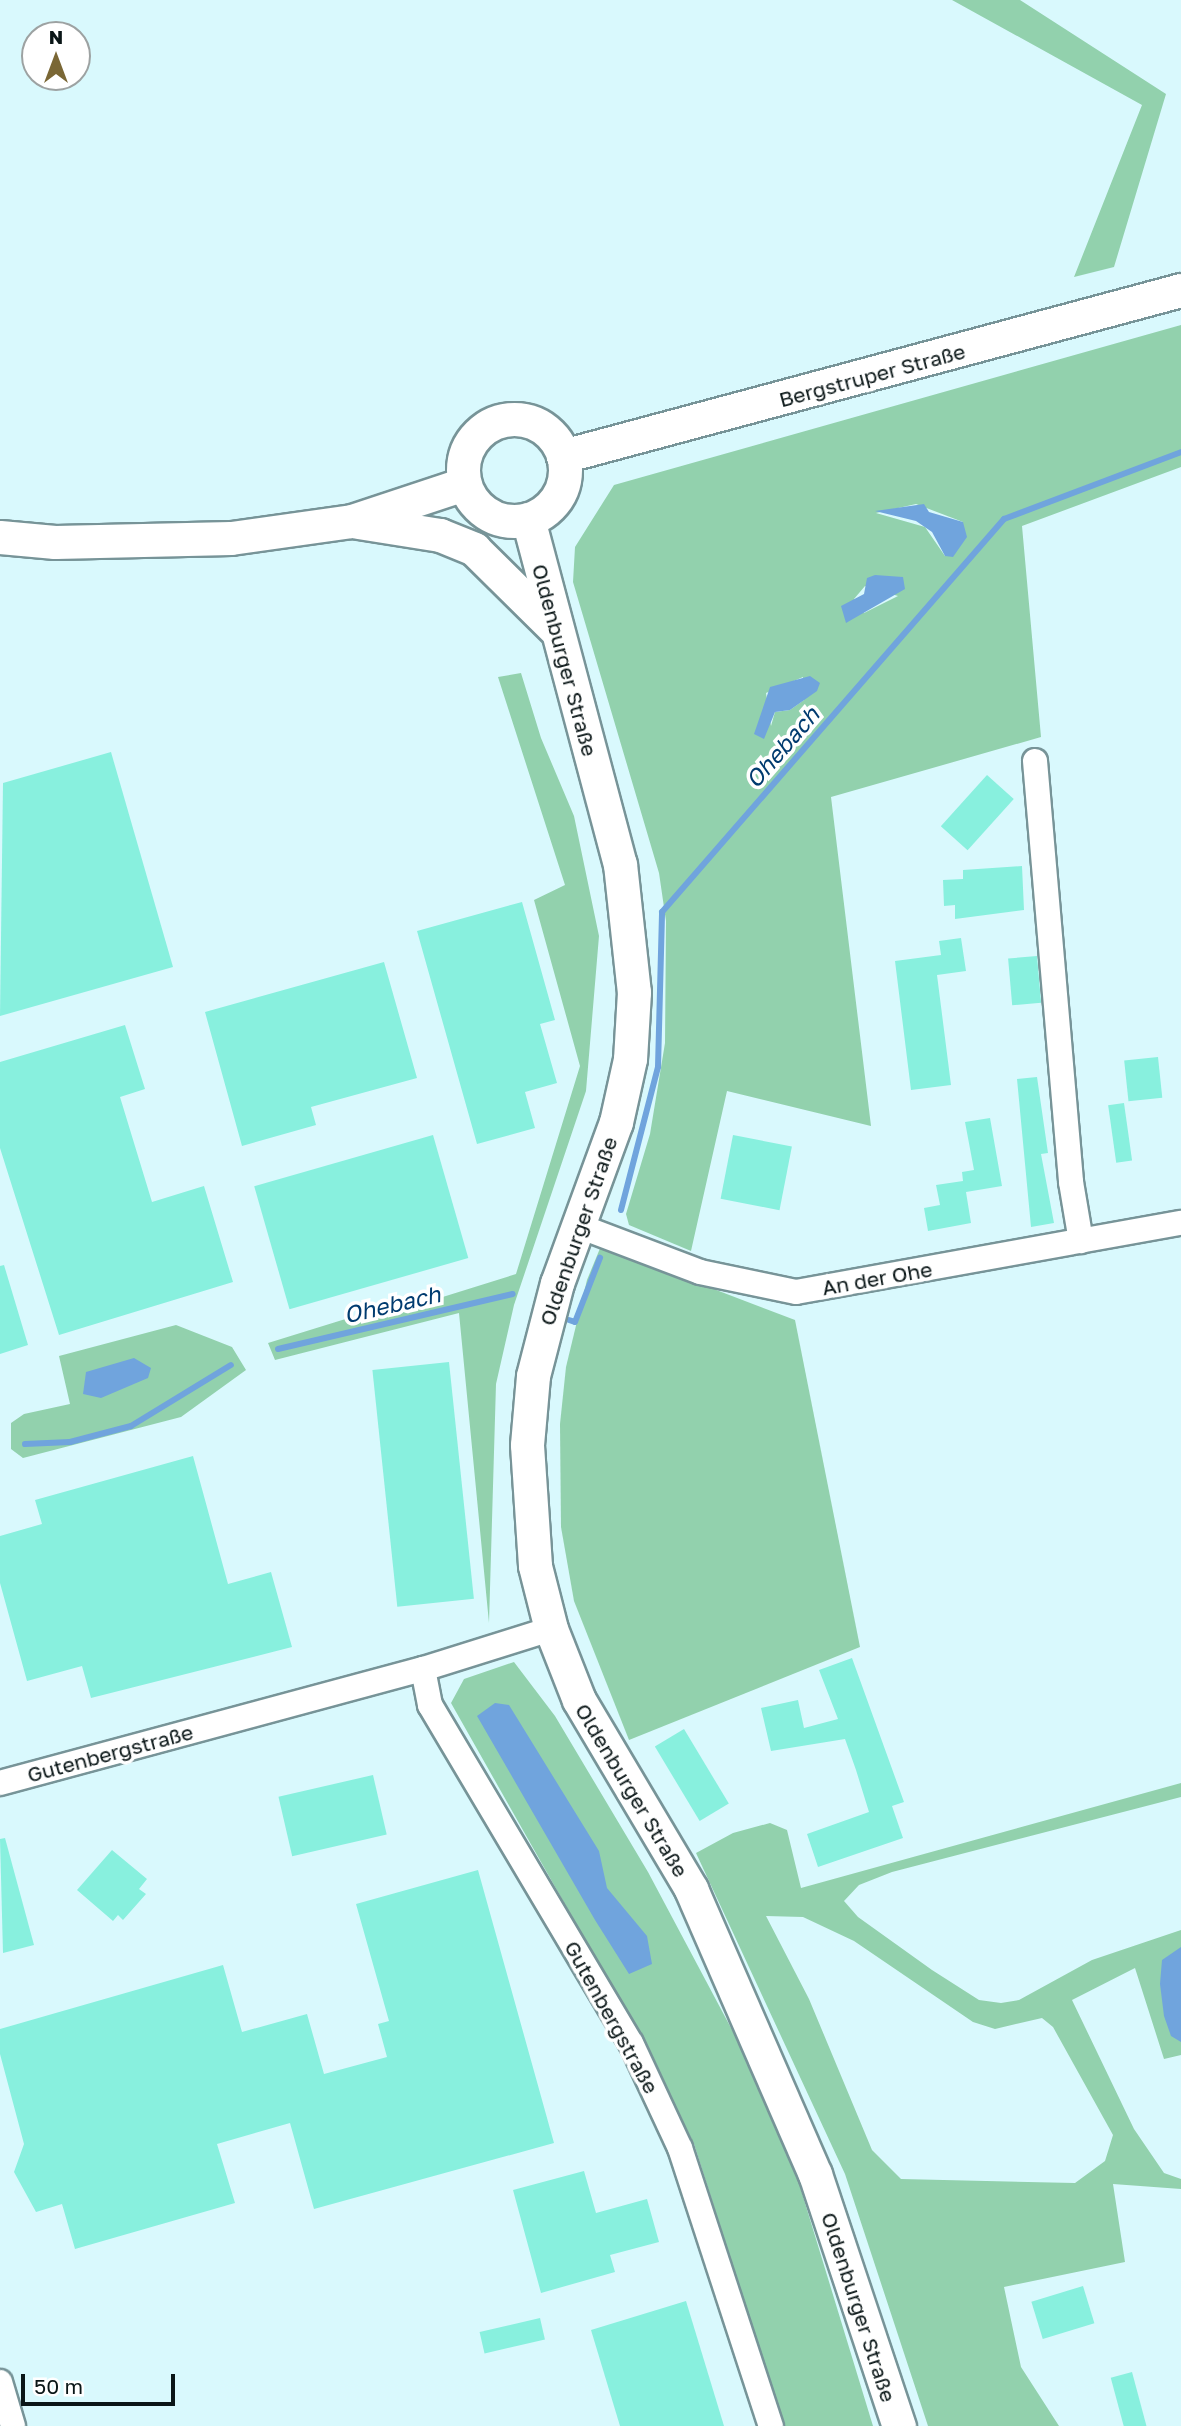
<!DOCTYPE html>
<html>
<head>
<meta charset="utf-8">
<style>
  body { margin:0 }
  #map { position:relative; width:1181px; height:2426px; overflow:hidden; background:#d9f9fd; font-family:"Golos Text",sans-serif }
  div>[style] { position:absolute }
  .green>* { inset:0; background:#92d1ad }
  .water>* { inset:0; background:#70a4dd }
  .stream>* { height:6px; margin:-3px; padding:0 3px; transform-origin:3px; border-radius:3px; background:#70a4dd }
  .building>* { inset:0; background:#88f0de; transform-origin:0 0 }
  .roads { filter:drop-shadow(2px 0 #779498) drop-shadow(-2px 0 #779498) drop-shadow(0 2px #779498) drop-shadow(0 -2px #779498) }
  .street>* { height:24px; margin:-12px; padding:0 12px; transform-origin:12px; border-radius:12px; background:#fff }
  .secondary>* { height:33px; margin:-16.5px; padding:0 16.5px; transform-origin:16.5px; border-radius:16.5px; background:#fff }
  .secondary>.ring { margin:-16.5px; padding:0; box-sizing:content-box; background:none; border:33px solid #fff; border-radius:50% }
  span { translate:-50% -50%; white-space:nowrap; text-align:center; line-height:1.15; -webkit-text-stroke:7px #fff; paint-order:stroke }
  .street-label { font-size:21px; color:#0a1617 }
  .water-label { font-size:23px; color:#003b6f; font-style:italic }
  .north { position:absolute; left:21px; top:21px; width:70px; height:70px; box-sizing:border-box; background:#fff; border:2px solid #9da2a2; border-radius:50%; rotate:0deg; font-size:19px; font-weight:700; line-height:28px; text-align:center; color:#0a1617 }
  .north::after { content:''; display:block; margin:auto; width:24px; height:32px; background:#7a6735; clip-path:polygon(50% 0,100% 100%,50% 72%,0 100%) }
  .scale { position:absolute; left:21px; top:2374px; width:154px; height:32px; box-sizing:border-box; border:4px solid #0a1617; border-top:0; padding-left:9px; font-size:21px; line-height:24px; white-space:nowrap; color:#0a1617; -webkit-text-stroke:5px #fff; paint-order:stroke }
</style>
</head>
<body>
<div id="map">
  <div class="green">
    <i style="clip-path:polygon(952px 0,1020px 0,1166px 94px,1114px 267px,1074px 277px,1142px 105px)"></i>
    <i style="clip-path:polygon(evenodd,1181px 325px,1181px 467px,1022px 526px,1041px 737px,831px 797px,871px 1126px,727px 1091px,691px 1251px,629px 1225px,626px 1214px,650px 1134px,665px 1043px,666px 921px,659px 873px,573px 582px,575px 547px,614px 485px,1181px 325px,916px 504px,963px 522px,945px 556px,925px 527px,876px 513px,916px 504px,1181px 325px,865px 586px,898px 596px,864px 613px,854px 599px,865px 586px,1181px 325px,803px 677px,804px 700px,790px 710px,775px 712px,771px 726px,766px 693px,803px 677px)"></i>
    <i style="clip-path:polygon(521px 673px,541px 738px,574px 816px,599px 936px,586px 1091px,514px 1305px,496px 1384px,489px 1623px,459px 1313px,275px 1360px,268px 1343px,381px 1308px,385px 1315px,516px 1274px,580px 1066px,534px 900px,565px 885px,498px 677px)"></i>
    <i style="clip-path:polygon(601px 1246px,795px 1320px,860px 1647px,629px 1740px,574px 1601px,561px 1527px,560px 1424px,566px 1367px,587px 1280px)"></i>
    <i style="clip-path:polygon(176px 1325px,232px 1347px,246px 1370px,181px 1417px,23px 1458px,11px 1449px,11px 1423px,24px 1414px,70px 1404px,59px 1356px)"></i>
    <i style="clip-path:polygon(514px 1662px,555px 1716px,648px 1872px,739px 2043px,798px 2180px,873px 2426px,784px 2426px,694px 2144px,639px 2035px,451px 1703px,464px 1679px)"></i>
    <i style="clip-path:polygon(evenodd,1181px 1783px,1181px 1797px,892px 1872px,859px 1885px,844px 1901px,858px 1917px,932px 1970px,979px 2000px,1001px 2003px,1019px 2000px,1092px 1960px,1181px 1930px,1181px 2055px,1164px 2059px,1135px 1968px,1072px 2000px,1134px 2129px,1164px 2173px,1181px 2179px,1181px 2189px,1113px 2184px,1125px 2262px,1004px 2287px,1021px 2367px,1059px 2426px,928px 2426px,845px 2174px,696px 1853px,733px 1833px,770px 1823px,787px 1830px,801px 1888px,1181px 1783px,766px 1916px,803px 1917px,854px 1941px,973px 2022px,995px 2029px,1042px 2018px,1053px 2027px,1113px 2135px,1105px 2161px,1075px 2183px,901px 2179px,872px 2150px,809px 1999px,766px 1916px)"></i>
  </div>
  <div class="water">
    <i style="clip-path:polygon(924px 504px,929px 512px,963px 522px,967px 537px,953px 557px,945px 556px,932px 532px,916px 521px,875px 511px)"></i>
    <i style="clip-path:polygon(875px 575px,903px 577px,905px 589px,846px 623px,841px 606px,864px 594px,867px 578px)"></i>
    <i style="clip-path:polygon(810px 676px,820px 683px,817px 691px,790px 710px,775px 712px,764px 739px,754px 734px,770px 687px)"></i>
    <i style="clip-path:polygon(134px 1358px,151px 1368px,148px 1378px,101px 1398px,83px 1394px,86px 1372px)"></i>
    <i style="clip-path:polygon(495px 1703px,509px 1705px,599px 1851px,607px 1888px,647px 1936px,652px 1964px,629px 1974px,595px 1920px,477px 1716px)"></i>
    <i style="clip-path:polygon(1181px 1947px,1181px 2042px,1171px 2036px,1164px 2016px,1160px 1984px,1162px 1960px)"></i>
  </div>
  <div class="stream">
    <i style="left:621px;top:1210px;width:148px;rotate:-75.5deg"></i>
    <i style="left:658px;top:1067px;width:155px;rotate:-88.5deg"></i>
    <i style="left:662px;top:912px;width:521px;rotate:-48.97deg"></i>
    <i style="left:1004px;top:519px;width:189px;rotate:-20.7deg"></i>
    <i style="left:569px;top:1320px;width:6px;rotate:18deg"></i>
    <i style="left:575px;top:1322px;width:69px;rotate:-68.7deg"></i>
    <i style="left:278px;top:1349px;width:241px;rotate:-13.2deg"></i>
    <i style="left:25px;top:1444px;width:45px;rotate:-2.5deg"></i>
    <i style="left:70px;top:1442px;width:63px;rotate:-14.7deg"></i>
    <i style="left:131px;top:1426px;width:117px;rotate:-31.4deg"></i>
  </div>
  <div class="building">
    <i style="clip-path:polygon(111px 752px,173px 967px,0 1016px,3px 783px)"></i>
    <i style="left:987px;top:775px;width:36px;height:69px;rotate:42deg"></i>
    <i style="clip-path:polygon(1022px 866px,1024px 910px,955px 919px,955px 905px,944px 906px,943px 880px,963px 879px,963px 870px)"></i>
    <i style="clip-path:polygon(522px 902px,555px 1020px,540px 1024px,557px 1083px,525px 1092px,535px 1128px,477px 1144px,417px 931px)"></i>
    <i style="clip-path:polygon(961px 938px,966px 971px,937px 975px,951px 1085px,911px 1090px,895px 961px,941px 955px,939px 941px)"></i>
    <i style="left:1037px;top:956px;width:47px;height:29px;rotate:85deg"></i>
    <i style="clip-path:polygon(384px 962px,417px 1078px,311px 1107px,316px 1125px,242px 1146px,205px 1012px)"></i>
    <i style="clip-path:polygon(125px 1025px,145px 1089px,120px 1097px,152px 1202px,204px 1186px,233px 1282px,59px 1335px,0 1148px,0 1062px)"></i>
    <i style="left:1158px;top:1057px;width:41px;height:34px;rotate:84deg"></i>
    <i style="clip-path:polygon(1037px 1077px,1048px 1153px,1041px 1154px,1054px 1223px,1031px 1227px,1017px 1079px)"></i>
    <i style="left:1124px;top:1103px;width:58px;height:16px;rotate:82deg"></i>
    <i style="clip-path:polygon(990px 1118px,1002px 1186px,966px 1192px,971px 1223px,928px 1231px,924px 1208px,940px 1205px,936px 1185px,963px 1181px,962px 1172px,974px 1170px,965px 1122px)"></i>
    <i style="left:433px;top:1135px;width:128px;height:186px;rotate:74deg"></i>
    <i style="left:733px;top:1135px;width:60px;height:65px;rotate:11deg"></i>
    <i style="clip-path:polygon(4px 1265px,28px 1345px,0 1354px,0 1266px)"></i>
    <i style="left:449px;top:1362px;width:238px;height:77px;rotate:84deg"></i>
    <i style="clip-path:polygon(193px 1456px,228px 1584px,271px 1572px,292px 1647px,91px 1698px,82px 1666px,27px 1681px,0 1583px,0 1536px,42px 1524px,35px 1500px)"></i>
    <i style="clip-path:polygon(852px 1658px,904px 1802px,892px 1806px,903px 1838px,818px 1867px,807px 1834px,869px 1812px,856px 1770px,845px 1739px,771px 1751px,761px 1708px,798px 1700px,804px 1728px,838px 1719px,819px 1670px)"></i>
    <i style="left:684px;top:1729px;width:87px;height:34px;rotate:59deg"></i>
    <i style="left:373px;top:1775px;width:61px;height:97px;rotate:77deg"></i>
    <i style="clip-path:polygon(5px 1838px,34px 1945px,3px 1953px,0 1839px)"></i>
    <i style="clip-path:polygon(112px 1850px,147px 1879px,139px 1889px,146px 1894px,123px 1920px,118px 1915px,113px 1921px,77px 1890px)"></i>
    <i style="clip-path:polygon(478px 1870px,554px 2143px,314px 2209px,290px 2123px,217px 2144px,235px 2203px,75px 2249px,62px 2204px,36px 2212px,14px 2172px,24px 2144px,0 2054px,0 2029px,223px 1965px,242px 2032px,307px 2014px,324px 2074px,387px 2057px,378px 2024px,389px 2021px,356px 1904px)"></i>
    <i style="clip-path:polygon(584px 2171px,596px 2213px,647px 2199px,659px 2242px,610px 2255px,615px 2272px,541px 2293px,513px 2190px)"></i>
    <i style="left:1083px;top:2286px;width:39px;height:54px;rotate:73deg"></i>
    <i style="clip-path:polygon(686px 2301px,724px 2426px,620px 2426px,591px 2330px)"></i>
    <i style="left:540px;top:2318px;width:22px;height:62px;rotate:77deg"></i>
    <i style="left:1132px;top:2372px;width:56px;height:22px;rotate:75deg"></i>
  </div>
  <div class="roads">
    <div class="street">
      <i style="left:1035px;top:761px;width:423px;rotate:85.1deg"></i>
      <i style="left:1071px;top:1182px;width:60px;rotate:80.4deg"></i>
      <i style="left:579px;top:1226px;width:129px;rotate:20.8deg"></i>
      <i style="left:700px;top:1272px;width:98px;rotate:11.8deg"></i>
      <i style="left:796px;top:1292px;width:391px;rotate:-10.2deg"></i>
      <i style="left:423px;top:1669px;width:37px;rotate:79deg"></i>
      <i style="left:430px;top:1705px;width:393px;rotate:59.3deg"></i>
      <i style="left:631px;top:2043px;width:116px;rotate:65deg"></i>
      <i style="left:680px;top:2148px;width:293px;rotate:71.9deg"></i>
      <i style="left:0;top:1783px;width:438px;rotate:-15.1deg"></i>
      <i style="left:423px;top:1669px;width:134px;rotate:-17.4deg"></i>
      <i style="left:0;top:2382px;width:46px;rotate:73.5deg"></i>
    </div>
    <div class="secondary">
      <i class="ring" style="left:463px;top:419px;width:69px;height:69px"></i>
      <i style="left:563px;top:456px;width:640px;rotate:-15.04deg"></i>
      <i style="left:528px;top:519px;width:357px;rotate:75.1deg"></i>
      <i style="left:620px;top:864px;width:129px;rotate:83.8deg"></i>
      <i style="left:634px;top:992px;width:67px;rotate:93.4deg"></i>
      <i style="left:630px;top:1059px;width:65px;rotate:102.5deg"></i>
      <i style="left:616px;top:1122px;width:171px;rotate:110.1deg"></i>
      <i style="left:557px;top:1283px;width:96px;rotate:104.5deg"></i>
      <i style="left:533px;top:1376px;width:69px;rotate:95deg"></i>
      <i style="left:527px;top:1445px;width:121px;rotate:86.2deg"></i>
      <i style="left:535px;top:1566px;width:65px;rotate:75.7deg"></i>
      <i style="left:551px;top:1629px;width:76px;rotate:68.5deg"></i>
      <i style="left:579px;top:1700px;width:220px;rotate:59.3deg"></i>
      <i style="left:691px;top:1889px;width:311px;rotate:66.5deg"></i>
      <i style="left:815px;top:2174px;width:266px;rotate:71.6deg"></i>
      <i style="left:358px;top:522px;width:83px;rotate:9deg"></i>
      <i style="left:440px;top:535px;width:37px;rotate:22deg"></i>
      <i style="left:474px;top:549px;width:112px;rotate:44.6deg"></i>
      <i style="left:0;top:537px;width:55px;rotate:5.2deg"></i>
      <i style="left:55px;top:542px;width:176px;rotate:-1.3deg"></i>
      <i style="left:231px;top:538px;width:122px;rotate:-8deg"></i>
      <i style="left:352px;top:521px;width:118px;rotate:-18.3deg"></i>
    </div>
  </div>
  <div class="street-label">
    <span style="left:872px;top:375px;rotate:-15deg">Bergstruper Straße</span>
    <span style="left:565px;top:660px;rotate:75deg">Oldenburger Straße</span>
    <span style="left:578px;top:1231px;rotate:-71deg">Oldenburger Straße</span>
    <span style="left:877px;top:1278px;rotate:-10deg">An der Ohe</span>
    <span style="left:110px;top:1753px;rotate:-15deg">Gutenbergstraße</span>
    <span style="left:632px;top:1790px;rotate:59deg">Oldenburger Straße</span>
    <span style="left:612px;top:2017px;rotate:61deg">Gutenbergstraße</span>
    <span style="left:859px;top:2307px;rotate:72deg">Oldenburger Straße</span>
  </div>
  <div class="water-label">
    <span style="left:782px;top:747px;rotate:-49deg">Ohebach</span>
    <span style="left:392px;top:1304px;rotate:-13deg">Ohebach</span>
  </div>
  <div class="north">N</div>
  <div class="scale">50 m</div>
</div>
</body>
</html>
